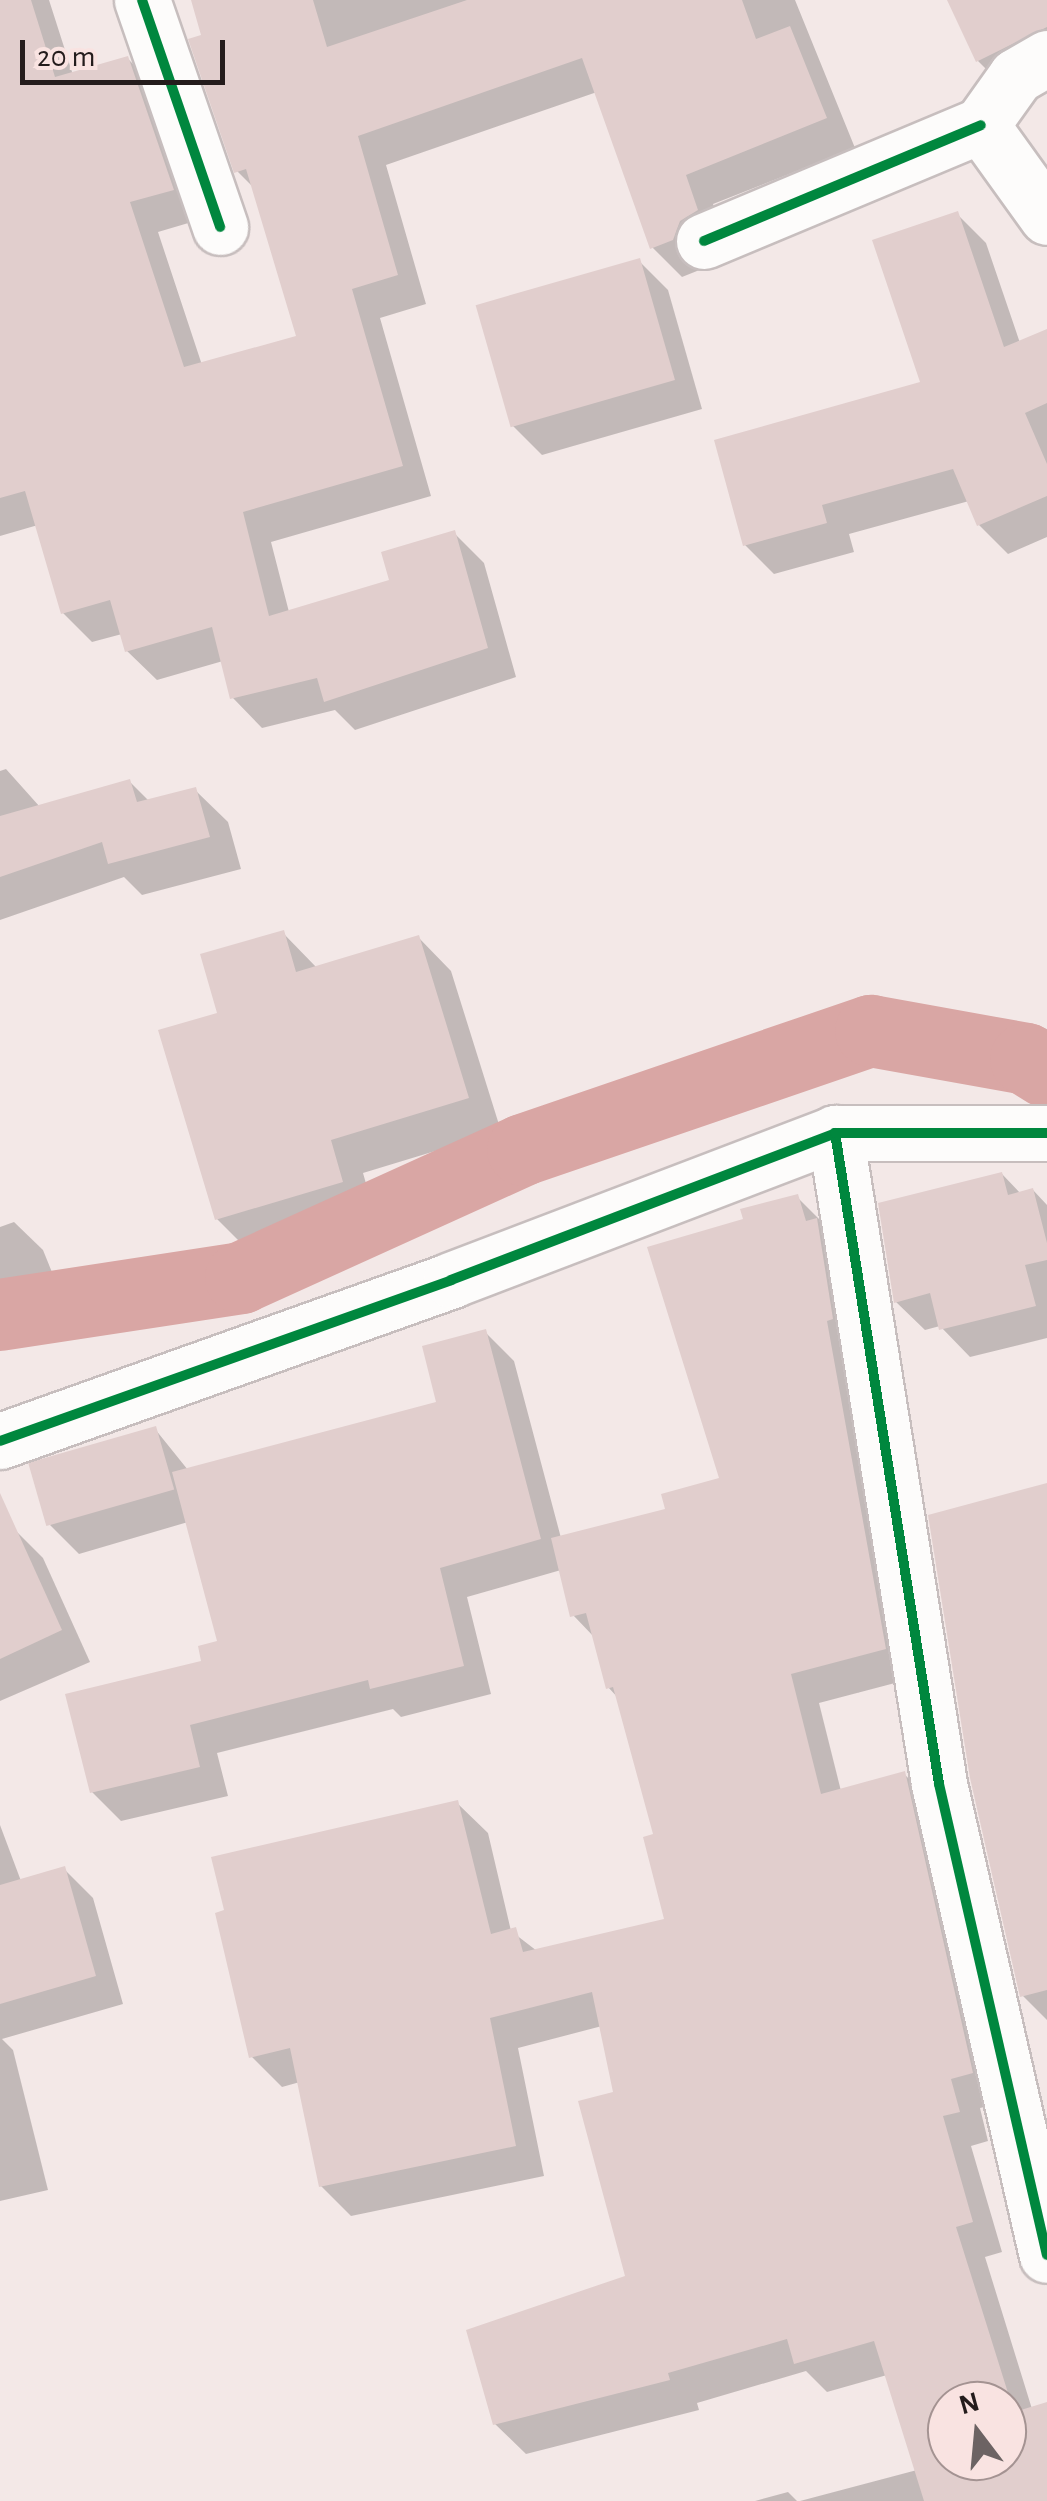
<!DOCTYPE html>
<html>
<head>
<meta charset="utf-8">
<style>
  body { margin:0 }
  #map { position:relative; width:1047px; height:2501px; overflow:hidden; background:#f3e8e7; font-family:"Alegreya Sans",sans-serif }
  div>[style] { position:absolute }
  .shadow>* { inset:0; background:#0003 }
  .canal>* { height:72px; margin:-36px; padding:0 36px; transform-origin:36px; border-radius:36px; background:#d9a6a4 }
  .building>* { inset:0; background:#e1cecd; transform-origin:0 0 }
  .roads { filter:drop-shadow(2px 0 #c7bebe) drop-shadow(-2px 0 #c7bebe) drop-shadow(0 2px #c7bebe) drop-shadow(0 -2px #c7bebe) }
  .street>* { height:55px; margin:-27.5px; padding:0 27.5px; transform-origin:27.5px; border-radius:27.5px; background:#fdfcfb }
  .cycleway>* { height:10px; margin:-5px; padding:0 5px; transform-origin:5px; border-radius:5px; background:#00873e }
  span { translate:-50% -50%; white-space:nowrap; text-align:center; line-height:1.15; -webkit-text-stroke:8px #f9e3e1; paint-order:stroke }
  .north { position:absolute; left:927px; top:2381px; width:100px; height:100px; box-sizing:border-box; background:#f9e3e1; border:2px solid #a49392; border-radius:50%; rotate:344deg; font-size:28px; font-weight:700; line-height:40px; text-align:center; color:#241c1c }
  .north::after { content:''; display:block; margin:auto; width:35px; height:45px; background:#6c6363; clip-path:polygon(50% 0,100% 100%,50% 72%,0 100%) }
  .scale { position:absolute; left:20px; top:40px; width:205px; height:45px; box-sizing:border-box; border:5px solid #241c1c; border-top:0; padding-left:12px; font-size:30px; line-height:35px; white-space:nowrap; color:#241c1c; -webkit-text-stroke:8px #f9e3e1; paint-order:stroke }
</style>
</head>
<body>
<div id="map">
  <div class="shadow">
    <i style="clip-path:polygon(0 0,49px 0,73px 75px,128px 59px,157px 88px,202px 219px,158px 232px,202px 365px,299px 338px,255px 189px,237px 171px,195px 0,795px 0,855px 148px,713px 204px,726px 240px,709px 251px,702px 269px,682px 277px,652px 247px,597px 92px,386px 165px,426px 304px,380px 318px,431px 496px,271px 542px,289px 612px,392px 581px,454px 533px,484px 563px,516px 677px,355px 730px,335px 710px,262px 728px,233px 698px,223px 661px,157px 680px,127px 651px,122px 634px,92px 642px,63px 613px,38px 525px,0 536px)"></i>
    <i style="clip-path:polygon(950px 0,1047px 0,1047px 64px,1005px 88px,978px 61px)"></i>
    <i style="clip-path:polygon(957px 214px,986px 243px,1020px 343px,1047px 332px,1047px 537px,1008px 554px,979px 525px,969px 501px,849px 534px,854px 552px,774px 574px,745px 545px,923px 384px)"></i>
    <i style="clip-path:polygon(639px 261px,668px 290px,702px 409px,542px 455px,513px 426px)"></i>
    <i style="clip-path:polygon(6px 769px,40px 807px,129px 781px,150px 802px,195px 790px,228px 822px,241px 869px,142px 895px,124px 877px,0 920px,0 771px)"></i>
    <i style="clip-path:polygon(283px 933px,317px 968px,418px 937px,451px 971px,501px 1131px,363px 1173px,375px 1215px,250px 1252px,217px 1219px,220px 1015px)"></i>
    <i style="clip-path:polygon(1002px 1174px,1021px 1194px,1033px 1190px,1047px 1205px,1047px 1338px,970px 1357px,940px 1326px,925px 1330px,896px 1302px)"></i>
    <i style="clip-path:polygon(evenodd,797px 1197px,827px 1227px,914px 1678px,819px 1703px,841px 1791px,904px 1774px,935px 1804px,1002px 2103px,980px 2108px,988px 2141px,971px 2146px,1002px 2252px,985px 2257px,1032px 2409px,1047px 2404px,1047px 2501px,800px 2501px,917px 2470px,887px 2375px,827px 2392px,806px 2371px,697px 2403px,699px 2410px,526px 2454px,495px 2424px,628px 2278px,616px 2093px,602px 2026px,518px 2048px,544px 2176px,351px 2216px,321px 2186px,300px 2082px,282px 2087px,252px 2057px,457px 1803px,488px 1833px,511px 1931px,537px 1951px,667px 1921px,656px 1836px,619px 1699px,608px 1687px,595px 1638px,573px 1615px,561px 1570px,467px 1597px,491px 1694px,401px 1717px,393px 1709px,217px 1753px,228px 1796px,121px 1821px,92px 1792px,220px 1643px,188px 1522px,79px 1554px,50px 1525px,155px 1429px,188px 1470px,439px 1404px,485px 1332px,514px 1361px,561px 1538px,668px 1510px,722px 1480px,746px 1221px,797px 1197px,947px 2401px,1007px 2401px,1007px 2461px,947px 2461px,947px 2401px)"></i>
    <i style="clip-path:polygon(14px 1222px,43px 1250px,62px 1297px,0 1322px,0 1227px)"></i>
    <i style="clip-path:polygon(1047px 1506px,1047px 2020px,1022px 1995px)"></i>
    <i style="clip-path:polygon(15px 1530px,43px 1558px,90px 1662px,0 1701px,0 1536px)"></i>
    <i style="clip-path:polygon(0 1825px,21px 1881px,64px 1869px,93px 1898px,123px 2004px,2px 2039px,13px 2050px,48px 2190px,0 2201px)"></i>
    <i style="clip-path:polygon(788px 2492px,797px 2501px,755px 2501px)"></i>
  </div>
  <div class="canal">
    <i style="left:0;top:1315px;width:244px;rotate:-8.7deg"></i>
    <i style="left:241px;top:1278px;width:310px;rotate:-24.4deg"></i>
    <i style="left:523px;top:1150px;width:368px;rotate:-18.9deg"></i>
    <i style="left:871px;top:1031px;width:158px;rotate:10.2deg"></i>
    <i style="left:1026px;top:1059px;width:25px;rotate:32deg"></i>
  </div>
  <div class="building">
    <i style="clip-path:polygon(0 0,31px 0,55px 77px,128px 56px,174px 190px,130px 202px,184px 367px,296px 336px,246px 169px,234px 173px,188px 39px,201px 35px,191px 0,313px 0,327px 47px,467px 0,742px 0,756px 39px,790px 26px,827px 118px,686px 175px,698px 210px,680px 221px,673px 240px,650px 249px,582px 58px,358px 136px,398px 275px,352px 289px,403px 466px,243px 512px,269px 616px,389px 580px,381px 552px,455px 530px,488px 648px,324px 702px,317px 678px,230px 699px,212px 627px,125px 652px,110px 600px,61px 614px,25px 491px,0 498px)"></i>
    <i style="clip-path:polygon(947px 0,1047px 0,1047px 27px,976px 62px)"></i>
    <i style="clip-path:polygon(958px 211px,1004px 347px,1047px 329px,1047px 403px,1025px 413px,1047px 464px,1047px 496px,977px 526px,953px 469px,822px 505px,827px 523px,743px 546px,714px 440px,920px 382px,872px 240px)"></i>
    <i style="left:640px;top:258px;width:127px;height:171px;rotate:74deg"></i>
    <i style="clip-path:polygon(130px 779px,137px 802px,196px 787px,210px 837px,108px 864px,102px 842px,0 877px,0 816px)"></i>
    <i style="clip-path:polygon(284px 930px,296px 972px,419px 935px,469px 1098px,331px 1140px,343px 1182px,215px 1220px,158px 1030px,217px 1013px,200px 954px)"></i>
    <i style="clip-path:polygon(1002px 1172px,1008px 1195px,1033px 1188px,1047px 1243px,1047px 1260px,1025px 1265px,1036px 1306px,939px 1330px,930px 1293px,894px 1303px,878px 1203px)"></i>
    <i style="clip-path:polygon(evenodd,798px 1194px,806px 1221px,817px 1218px,833px 1319px,827px 1321px,886px 1649px,791px 1674px,821px 1794px,905px 1771px,973px 2073px,951px 2079px,960px 2112px,943px 2116px,973px 2222px,956px 2227px,1014px 2412px,1047px 2402px,1047px 2501px,924px 2501px,874px 2341px,794px 2364px,787px 2339px,668px 2373px,670px 2380px,493px 2425px,466px 2330px,625px 2276px,578px 2101px,613px 2092px,592px 1992px,490px 2018px,516px 2146px,319px 2187px,290px 2048px,249px 2058px,215px 1913px,224px 1910px,211px 1857px,458px 1800px,491px 1934px,516px 1927px,523px 1952px,664px 1919px,643px 1837px,653px 1834px,613px 1687px,606px 1689px,586px 1613px,570px 1617px,551px 1538px,665px 1509px,661px 1494px,719px 1478px,647px 1247px,743px 1219px,740px 1209px,798px 1194px,947px 2401px,1007px 2401px,1007px 2461px,947px 2461px,947px 2401px)"></i>
    <i style="clip-path:polygon(486px 1329px,541px 1539px,440px 1568px,464px 1666px,370px 1689px,368px 1680px,190px 1725px,200px 1767px,90px 1793px,65px 1694px,201px 1661px,198px 1646px,217px 1641px,172px 1472px,436px 1402px,422px 1346px)"></i>
    <i style="left:156px;top:1426px;width:66px;height:133px;rotate:74deg"></i>
    <i style="clip-path:polygon(1047px 1483px,1047px 1990px,1020px 1997px,970px 1778px,928px 1515px)"></i>
    <i style="clip-path:polygon(0 1493px,62px 1630px,0 1659px)"></i>
    <i style="clip-path:polygon(65px 1866px,96px 1976px,0 2004px,0 1885px)"></i>
  </div>
  <div class="roads">
    <div class="street">
      <i style="left:142px;top:0;width:240px;rotate:71deg"></i>
      <i style="left:1047px;top:58px;width:36px;rotate:150deg"></i>
      <i style="left:1016px;top:76px;width:60px;rotate:125.5deg"></i>
      <i style="left:981px;top:125px;width:113px;rotate:54.3deg"></i>
      <i style="left:704px;top:241px;width:300px;rotate:-22.7deg"></i>
      <i style="left:835px;top:1133px;width:659px;rotate:80.92deg"></i>
      <i style="left:939px;top:1784px;width:483px;rotate:77.1deg"></i>
      <i style="left:0;top:1441px;width:479px;rotate:-19.6deg"></i>
      <i style="left:451px;top:1280px;width:411px;rotate:-20.9deg"></i>
      <i style="left:835px;top:1133px;width:212px"></i>
    </div>
  </div>
  <div class="cycleway">
    <i style="left:142px;top:0;width:240px;rotate:71deg"></i>
    <i style="left:704px;top:241px;width:300px;rotate:-22.7deg"></i>
    <i style="left:835px;top:1133px;width:659px;rotate:80.92deg"></i>
    <i style="left:939px;top:1784px;width:483px;rotate:77.1deg"></i>
    <i style="left:0;top:1441px;width:479px;rotate:-19.6deg"></i>
    <i style="left:451px;top:1280px;width:411px;rotate:-20.9deg"></i>
    <i style="left:835px;top:1133px;width:212px"></i>
  </div>
  <div class="north">N</div>
  <div class="scale">20 m</div>
</div>
</body>
</html>
